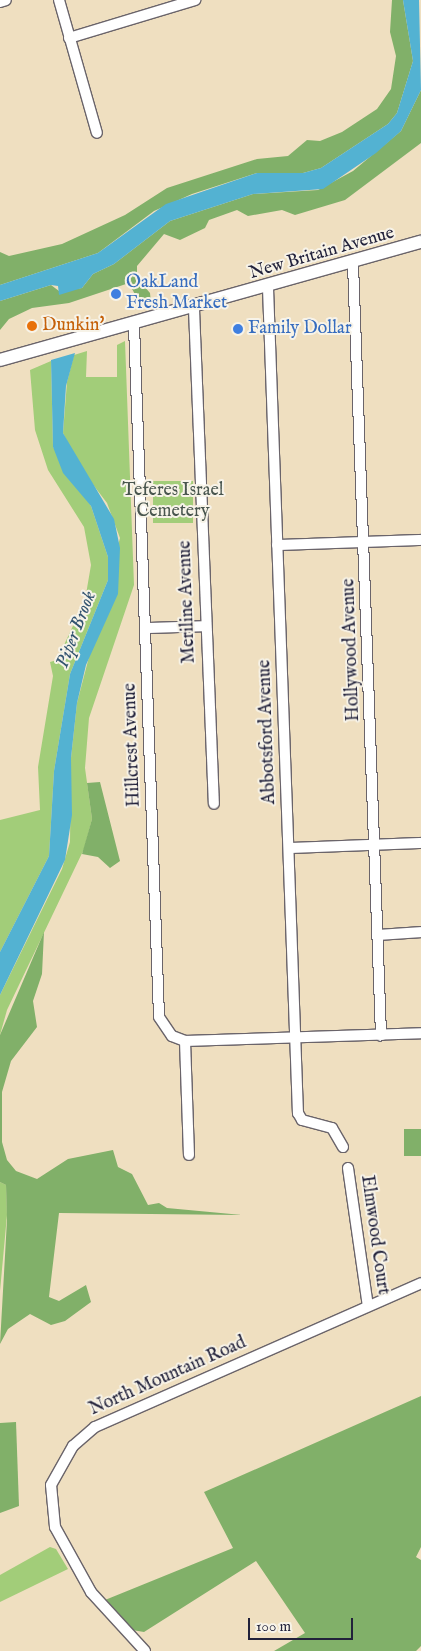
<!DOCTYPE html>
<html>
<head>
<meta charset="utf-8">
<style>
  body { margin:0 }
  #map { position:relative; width:421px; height:1651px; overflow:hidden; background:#efdfc0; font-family:"IM FELL English",serif }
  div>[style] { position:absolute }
  .green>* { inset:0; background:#a2cd79; transform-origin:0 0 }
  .forest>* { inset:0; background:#81b069; transform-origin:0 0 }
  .water>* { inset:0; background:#53b2d2 }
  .roads { filter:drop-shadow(1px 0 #6a646a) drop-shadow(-1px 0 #6a646a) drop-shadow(0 1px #6a646a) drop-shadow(0 -1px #6a646a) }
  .minor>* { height:10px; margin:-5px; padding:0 5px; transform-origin:5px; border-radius:5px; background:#fff }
  .major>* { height:12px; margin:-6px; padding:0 6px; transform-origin:6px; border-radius:6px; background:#fff }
  .dots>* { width:14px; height:14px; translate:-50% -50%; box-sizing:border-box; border:2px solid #f7f3e8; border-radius:50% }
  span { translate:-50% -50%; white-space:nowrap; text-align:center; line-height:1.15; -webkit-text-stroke:4px #f7f3e8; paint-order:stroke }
  .street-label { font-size:18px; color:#22223b }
  .shop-label { font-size:18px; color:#366cbe }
  .left { translate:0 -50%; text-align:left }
  .food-label { font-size:18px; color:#c56008 }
  .park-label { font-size:18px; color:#48554e }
  .water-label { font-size:19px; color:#335470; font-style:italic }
  .scale { position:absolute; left:248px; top:1618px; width:105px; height:22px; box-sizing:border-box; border:2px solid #22223b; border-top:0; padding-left:6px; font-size:15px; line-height:18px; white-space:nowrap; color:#22223b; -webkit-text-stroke:4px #f7f3e8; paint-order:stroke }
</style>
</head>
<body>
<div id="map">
  <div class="green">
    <i style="clip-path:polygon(125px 341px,134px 585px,89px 718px,85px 768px,92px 819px,84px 849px,7px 1010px,0 1035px,0 995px,62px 869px,70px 842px,71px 758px,77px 703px,120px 538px,107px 503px,79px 466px,63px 433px,67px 382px,74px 355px,87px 351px,86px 377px,117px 377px,117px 345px)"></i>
    <i style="clip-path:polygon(51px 361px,53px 447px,91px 506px,108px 557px,108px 580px,70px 674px,54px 771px,49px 856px,0 952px,0 820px,40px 810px,38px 767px,53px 676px,50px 662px,57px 660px,85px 600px,91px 565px,84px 527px,48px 470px,35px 430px,30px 370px)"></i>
    <i style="left:193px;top:481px;width:42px;height:40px;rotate:90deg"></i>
    <i style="clip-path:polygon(0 1182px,6px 1185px,7px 1215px,0 1291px)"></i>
    <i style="clip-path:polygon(50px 1547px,56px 1549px,68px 1569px,0 1602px,0 1575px)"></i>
  </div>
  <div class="forest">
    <i style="clip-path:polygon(392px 0,403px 0,413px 61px,397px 113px,388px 124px,321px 168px,303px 173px,257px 173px,192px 194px,154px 211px,98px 253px,0 285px,0 252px,9px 256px,62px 244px,125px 215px,167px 188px,257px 159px,288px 156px,307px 140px,320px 141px,342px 132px,377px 109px,391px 89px,396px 56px,390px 32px)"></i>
    <i style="clip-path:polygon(421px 90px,421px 143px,345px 200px,295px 215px,282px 210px,248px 216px,237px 210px,209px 220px,205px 228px,180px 240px,164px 234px,137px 266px,137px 278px,150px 293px,151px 303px,140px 304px,129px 283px,69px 303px,32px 308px,9px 319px,0 330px,0 301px,51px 285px,59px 291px,82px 288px,93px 274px,114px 264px,170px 221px,253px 194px,318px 190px,353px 171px,401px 131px)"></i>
    <i style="clip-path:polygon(100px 782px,120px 861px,110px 868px,98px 857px,82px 854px,92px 819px,87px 783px)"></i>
    <i style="clip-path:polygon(44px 932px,42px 974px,33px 1001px,37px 1027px,11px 1061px,2px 1092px,2px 1142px,7px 1160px,16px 1171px,37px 1179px,68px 1159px,113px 1150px,118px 1167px,132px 1174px,148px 1205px,159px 1203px,167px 1208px,242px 1215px,59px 1213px,49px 1297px,59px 1301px,86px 1285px,91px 1302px,65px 1321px,51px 1325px,30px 1314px,8px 1329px,0 1344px,7px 1220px,6px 1185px,0 1182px,0 1035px)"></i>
    <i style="left:421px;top:1129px;width:27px;height:17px;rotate:90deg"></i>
    <i style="clip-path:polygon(421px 1396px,421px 1547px,416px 1557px,421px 1560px,421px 1646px,416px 1651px,274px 1651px,305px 1633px,256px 1561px,144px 1632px,132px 1630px,105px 1600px,233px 1548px,204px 1492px)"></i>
    <i style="clip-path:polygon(16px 1422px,19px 1506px,0 1513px,0 1423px)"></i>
  </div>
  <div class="water">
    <i style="clip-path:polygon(403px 0,419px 0,421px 90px,401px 131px,376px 153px,323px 189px,253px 194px,170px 221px,114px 264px,93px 274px,82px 288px,59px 295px,58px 286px,51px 285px,0 301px,0 285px,98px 253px,166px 204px,257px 173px,303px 173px,321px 168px,388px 124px,397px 113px,413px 61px)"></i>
    <i style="clip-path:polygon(75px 353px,66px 386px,63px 433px,114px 519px,120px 548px,118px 594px,86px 665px,77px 703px,71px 758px,72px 815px,65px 860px,0 995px,0 952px,49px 856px,54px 771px,70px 674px,108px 580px,108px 557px,91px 506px,63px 473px,53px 447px,51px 360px)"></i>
  </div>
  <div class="roads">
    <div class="minor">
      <i style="left:59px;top:0;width:138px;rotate:74.1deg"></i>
      <i style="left:0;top:2px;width:6px;rotate:-18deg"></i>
      <i style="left:69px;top:38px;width:132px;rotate:-16.8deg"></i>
      <i style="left:353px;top:264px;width:772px;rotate:87.92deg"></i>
      <i style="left:268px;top:288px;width:826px;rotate:87.92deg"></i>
      <i style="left:298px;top:1113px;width:8px;rotate:60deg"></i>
      <i style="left:302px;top:1120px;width:31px;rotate:15deg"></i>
      <i style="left:332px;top:1128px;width:22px;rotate:60deg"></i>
      <i style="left:194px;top:309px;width:495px;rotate:87.7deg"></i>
      <i style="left:134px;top:325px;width:692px;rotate:87.93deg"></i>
      <i style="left:159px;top:1017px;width:23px;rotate:56deg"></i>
      <i style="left:172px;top:1036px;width:14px;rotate:21deg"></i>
      <i style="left:185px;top:1041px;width:236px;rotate:-1.9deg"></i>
      <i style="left:277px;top:545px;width:144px;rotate:-2deg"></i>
      <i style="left:146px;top:628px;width:59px;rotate:-1.9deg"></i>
      <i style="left:289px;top:848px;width:132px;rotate:-2.2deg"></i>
      <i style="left:379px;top:935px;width:42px;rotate:-4.1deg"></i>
      <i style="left:185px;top:1041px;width:114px;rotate:88deg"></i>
      <i style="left:348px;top:1168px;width:139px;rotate:81.8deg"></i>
      <i style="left:145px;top:1651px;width:80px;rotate:-132.5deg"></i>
      <i style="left:91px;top:1592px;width:74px;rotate:-119deg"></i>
      <i style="left:55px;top:1527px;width:42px;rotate:-95.4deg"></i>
      <i style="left:51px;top:1485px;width:45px;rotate:-60.6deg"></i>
      <i style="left:73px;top:1446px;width:29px;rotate:-41deg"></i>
      <i style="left:95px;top:1427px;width:356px;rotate:-23.8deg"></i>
    </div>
    <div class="major">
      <i style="left:0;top:360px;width:437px;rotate:-15.7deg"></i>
    </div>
  </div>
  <div class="dots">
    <i style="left:116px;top:294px;background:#3f7fe0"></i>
    <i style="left:32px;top:326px;background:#e8710a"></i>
    <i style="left:238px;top:329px;background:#3f7fe0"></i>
  </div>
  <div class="street-label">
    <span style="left:322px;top:254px;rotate:-16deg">New Britain Avenue</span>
    <span style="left:188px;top:602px;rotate:-92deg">Meriline Avenue</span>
    <span style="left:352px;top:650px;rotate:-92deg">Hollywood Avenue</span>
    <span style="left:268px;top:732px;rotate:-92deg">Abbotsford Avenue</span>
    <span style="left:133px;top:745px;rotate:-92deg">Hillcrest Avenue</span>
    <span style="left:374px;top:1235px;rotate:82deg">Elmwood Court</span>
    <span style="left:168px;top:1377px;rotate:-24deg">North Mountain Road</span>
  </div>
  <div class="shop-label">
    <span class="left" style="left:126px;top:294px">OakLand<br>Fresh Market</span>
    <span class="left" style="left:248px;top:329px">Family Dollar</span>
  </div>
  <div class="food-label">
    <span class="left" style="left:42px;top:326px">Dunkin'</span>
  </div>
  <div class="park-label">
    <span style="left:173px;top:502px">Teferes Israel<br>Cemetery</span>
  </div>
  <div class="water-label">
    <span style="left:77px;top:630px;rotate:-69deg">Piper Brook</span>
  </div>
  <div class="scale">100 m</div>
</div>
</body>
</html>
